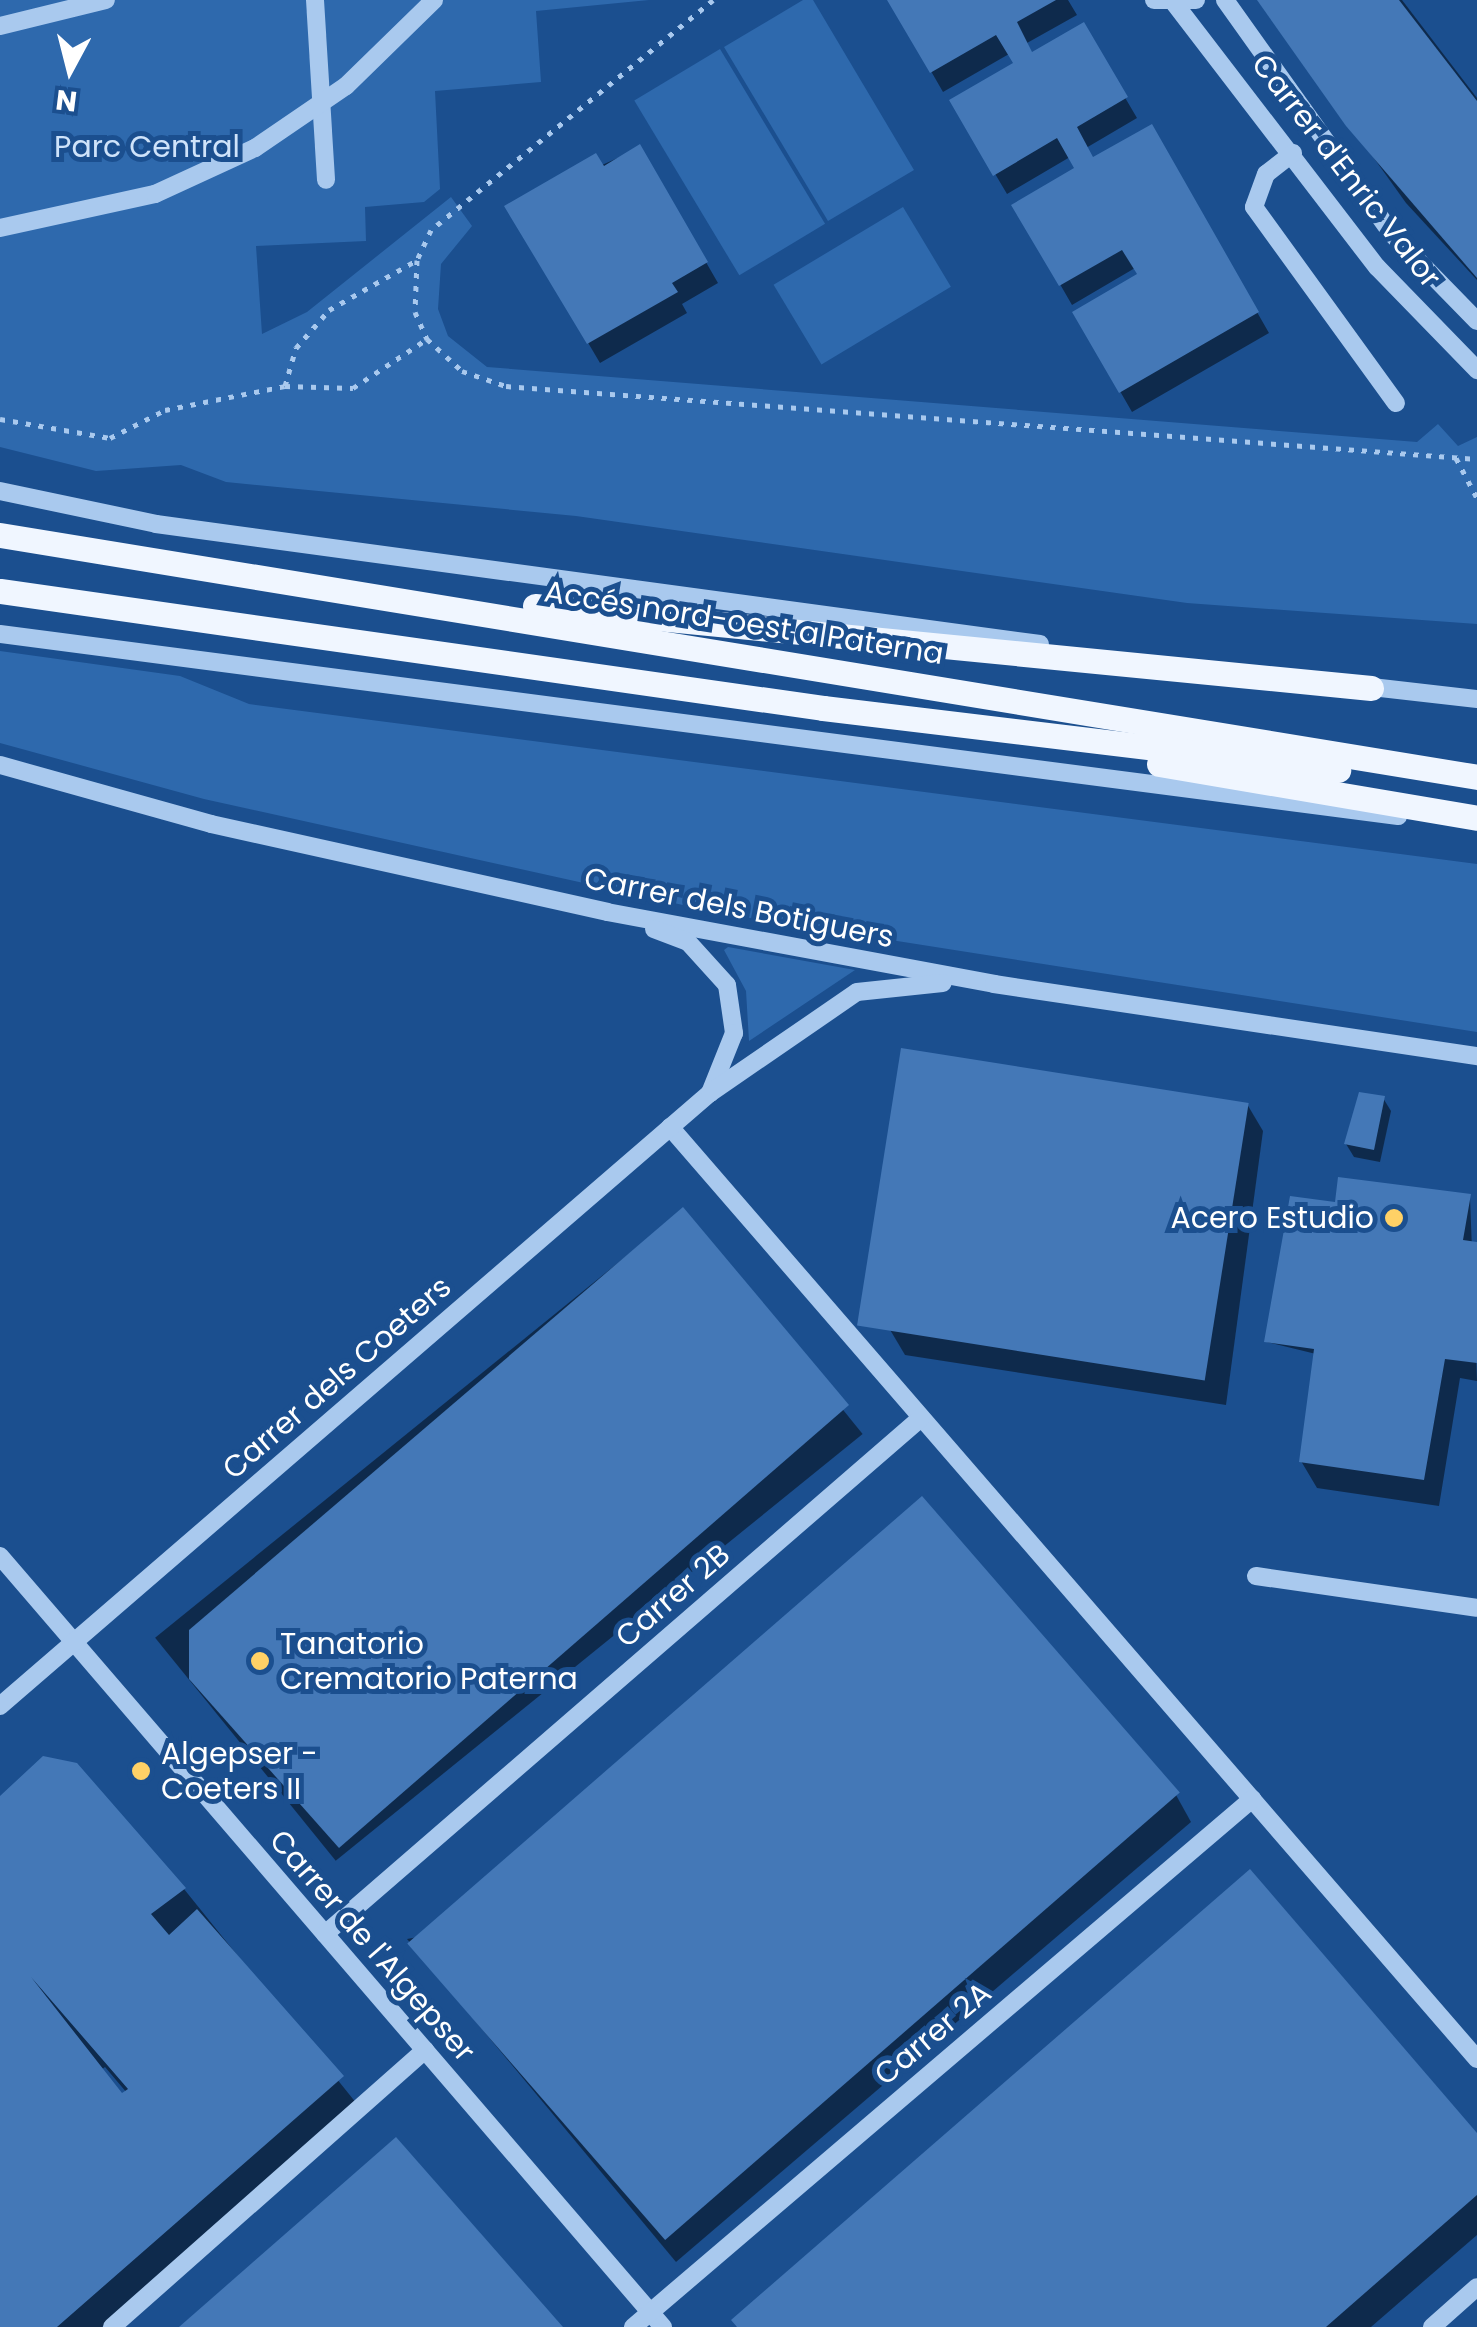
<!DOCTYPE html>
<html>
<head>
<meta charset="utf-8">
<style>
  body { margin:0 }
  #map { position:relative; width:1477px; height:2327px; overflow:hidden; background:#1b4f8f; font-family:Poppins,sans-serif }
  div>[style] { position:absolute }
  .green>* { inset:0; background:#2e69ad; transform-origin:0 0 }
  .shadow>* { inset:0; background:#0007; transform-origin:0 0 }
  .building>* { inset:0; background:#4478b7; transform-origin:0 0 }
  .path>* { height:5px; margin-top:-2.5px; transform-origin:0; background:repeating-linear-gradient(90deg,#a9c9ee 0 5px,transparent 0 13px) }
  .minor>* { height:18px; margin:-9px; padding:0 9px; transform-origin:9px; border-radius:9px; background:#a9c9ee }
  .major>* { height:25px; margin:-12.5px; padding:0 12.5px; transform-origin:12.5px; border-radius:12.5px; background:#f0f6ff }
  .dots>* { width:28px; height:28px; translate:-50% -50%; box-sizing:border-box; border:5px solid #1b4f8f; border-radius:50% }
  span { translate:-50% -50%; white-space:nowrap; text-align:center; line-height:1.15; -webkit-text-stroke:10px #1b4f8f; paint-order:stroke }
  .park-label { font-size:30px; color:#cfe3fa }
  .street-label { font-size:30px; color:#fff }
  .poi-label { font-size:30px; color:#fff }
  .right { translate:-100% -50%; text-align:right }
  .left { translate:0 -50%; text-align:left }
  .north { position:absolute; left:20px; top:20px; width:100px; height:100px; -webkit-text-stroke:8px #1b4f8f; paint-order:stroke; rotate:187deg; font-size:28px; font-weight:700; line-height:40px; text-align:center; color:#fff }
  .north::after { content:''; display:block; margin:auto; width:35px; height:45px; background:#fff; clip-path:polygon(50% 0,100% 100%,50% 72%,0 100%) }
</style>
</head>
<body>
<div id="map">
  <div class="green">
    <i style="clip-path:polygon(0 0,649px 0,536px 11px,541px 82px,435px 91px,440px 189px,424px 202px,365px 207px,366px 241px,256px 246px,262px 334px,307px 312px,451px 197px,472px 226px,441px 264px,438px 309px,448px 336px,487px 367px,1417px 442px,1438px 424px,1458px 446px,1477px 437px,1477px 624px,1187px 603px,576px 516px,226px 482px,181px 465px,96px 471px,0 447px)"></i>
    <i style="clip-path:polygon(803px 0,813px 0,914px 170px,828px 221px,724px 47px)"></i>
    <i style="left:720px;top:49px;width:204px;height:100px;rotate:59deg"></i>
    <i style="left:903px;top:207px;width:93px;height:151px;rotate:59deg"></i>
    <i style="clip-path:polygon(0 651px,180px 676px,249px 704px,1477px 864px,1477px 1032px,719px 913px,204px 799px,0 743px)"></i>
    <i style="clip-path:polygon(724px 950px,728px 947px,855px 970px,749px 1041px,746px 991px)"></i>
  </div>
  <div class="shadow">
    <i style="clip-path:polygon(890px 0,1068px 0,1077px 15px,1027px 43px,1032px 55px,1083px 26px,1137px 118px,1086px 148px,1093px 161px,1151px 127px,1269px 333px,1132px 412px,1075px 313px,1140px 275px,1135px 268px,1072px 305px,1015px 206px,1077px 169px,1070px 157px,1007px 194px,952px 101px,1016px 64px,1009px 54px,943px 92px)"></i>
    <i style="clip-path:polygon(1261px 0,1402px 0,1477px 98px,1477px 280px,1406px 203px)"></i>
    <i style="clip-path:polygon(640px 148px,718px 283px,682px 304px,687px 313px,600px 363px,508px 207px)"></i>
    <i style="clip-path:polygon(1383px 1098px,1391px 1111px,1380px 1162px,1354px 1157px,1346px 1144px)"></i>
    <i style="clip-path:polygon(1247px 1104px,1263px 1131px,1226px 1405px,905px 1355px,889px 1328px)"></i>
    <i style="clip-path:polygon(1470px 1197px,1477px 1381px,1460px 1378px,1439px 1506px,1317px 1488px,1301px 1461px,1316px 1354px,1267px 1342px,1337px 1205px)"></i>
    <i style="left:682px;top:1211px;width:287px;height:678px;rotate:51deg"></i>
    <i style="clip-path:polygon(1176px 1795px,1191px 1822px,676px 2262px,407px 1939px)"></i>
    <i style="clip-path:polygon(evenodd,0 1799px,184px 1889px,357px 2104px,102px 2327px,0 2327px,0 1799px,105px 2067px,127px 2093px,122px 2097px,101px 2070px,105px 2067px)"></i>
    <i style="clip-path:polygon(1477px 2137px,1477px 2235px,1371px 2327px,738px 2327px)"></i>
  </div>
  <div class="building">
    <i style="clip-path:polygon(887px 0,1056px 0,1017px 22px,1032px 52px,1084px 22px,1128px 97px,1077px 127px,1093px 157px,1152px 124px,1259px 312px,1119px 393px,1072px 312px,1137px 274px,1122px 250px,1059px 286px,1011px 205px,1074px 168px,1057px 138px,993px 176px,949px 100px,1013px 63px,996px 35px,930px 73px)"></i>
    <i style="clip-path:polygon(1257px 0,1399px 0,1477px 101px,1477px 278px,1346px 126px)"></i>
    <i style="clip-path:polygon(640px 144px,708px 262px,672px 283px,678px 292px,587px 344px,504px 206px,596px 153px,604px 166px)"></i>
    <i style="left:901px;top:1048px;width:352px;height:281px;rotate:9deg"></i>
    <i style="clip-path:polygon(1359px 1092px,1385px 1096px,1374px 1150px,1344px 1144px)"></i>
    <i style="clip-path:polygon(1338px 1177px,1471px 1194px,1463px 1240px,1477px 1242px,1477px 1363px,1445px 1359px,1424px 1480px,1299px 1462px,1314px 1349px,1264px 1342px,1290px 1196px,1335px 1202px)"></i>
    <i style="clip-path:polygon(683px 1207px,849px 1405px,339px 1848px,189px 1679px,189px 1630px)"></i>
    <i style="left:922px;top:1496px;width:393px;height:682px;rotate:49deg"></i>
    <i style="clip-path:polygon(evenodd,43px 1756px,77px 1763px,186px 1888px,151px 1914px,169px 1935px,197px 1909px,344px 2076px,57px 2327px,0 2327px,0 1796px,43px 1756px,31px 1977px,128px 2089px,122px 2093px,31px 1977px)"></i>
    <i style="clip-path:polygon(1250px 1869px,1477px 2133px,1477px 2195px,1326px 2327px,737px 2327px,731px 2320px)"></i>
    <i style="clip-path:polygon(396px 2137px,563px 2327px,179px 2327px)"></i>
  </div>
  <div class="path">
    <i style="left:713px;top:0;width:364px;rotate:140.8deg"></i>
    <i style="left:431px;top:230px;width:33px;rotate:115deg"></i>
    <i style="left:417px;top:260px;width:52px;rotate:92.2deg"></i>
    <i style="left:415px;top:312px;width:30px;rotate:66deg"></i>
    <i style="left:427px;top:339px;width:47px;rotate:42.4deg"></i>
    <i style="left:462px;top:371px;width:46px;rotate:18.8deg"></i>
    <i style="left:506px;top:386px;width:974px;rotate:4.3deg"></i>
    <i style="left:285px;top:386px;width:68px;rotate:1.7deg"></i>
    <i style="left:353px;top:388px;width:89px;rotate:-33.5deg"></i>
    <i style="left:0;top:419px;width:112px;rotate:9.8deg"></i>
    <i style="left:110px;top:438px;width:62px;rotate:-27deg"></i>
    <i style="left:165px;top:410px;width:122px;rotate:-11.3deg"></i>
    <i style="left:285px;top:386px;width:40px;rotate:-74deg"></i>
    <i style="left:296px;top:348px;width:50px;rotate:-49deg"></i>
    <i style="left:329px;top:310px;width:101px;rotate:-29.6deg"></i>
    <i style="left:1456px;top:458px;width:45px;rotate:62.3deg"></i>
  </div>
  <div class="minor">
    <i style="left:315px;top:0;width:180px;rotate:86.5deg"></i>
    <i style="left:1154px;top:0;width:42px"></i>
    <i style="left:1225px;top:0;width:286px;rotate:54.5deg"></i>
    <i style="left:1391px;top:233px;width:123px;rotate:45.7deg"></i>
    <i style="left:1175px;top:4px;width:332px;rotate:52.5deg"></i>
    <i style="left:1377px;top:267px;width:144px;rotate:45.8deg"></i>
    <i style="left:0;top:26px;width:109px;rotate:-13.8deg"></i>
    <i style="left:1293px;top:153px;width:34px;rotate:142deg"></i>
    <i style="left:1266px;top:174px;width:35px;rotate:110deg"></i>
    <i style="left:1254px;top:207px;width:242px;rotate:54.1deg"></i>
    <i style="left:0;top:228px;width:159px;rotate:-12.4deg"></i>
    <i style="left:155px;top:194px;width:110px;rotate:-24.7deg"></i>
    <i style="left:255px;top:148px;width:110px;rotate:-34.3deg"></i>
    <i style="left:346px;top:86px;width:123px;rotate:-44.3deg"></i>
    <i style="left:0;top:491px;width:159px;rotate:11.9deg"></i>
    <i style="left:156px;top:524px;width:892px;rotate:7.73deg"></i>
    <i style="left:0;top:634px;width:1410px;rotate:7.42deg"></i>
    <i style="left:1363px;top:686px;width:115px;rotate:6.5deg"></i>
    <i style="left:0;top:765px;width:219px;rotate:15.6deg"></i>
    <i style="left:211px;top:824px;width:406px;rotate:12.5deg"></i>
    <i style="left:607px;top:912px;width:394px;rotate:10.5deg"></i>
    <i style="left:994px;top:984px;width:488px;rotate:8.5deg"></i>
    <i style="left:654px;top:929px;width:36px;rotate:21deg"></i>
    <i style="left:688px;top:942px;width:58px;rotate:47.8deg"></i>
    <i style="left:727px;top:985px;width:49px;rotate:81.7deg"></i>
    <i style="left:734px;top:1033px;width:65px;rotate:111.8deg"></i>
    <i style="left:670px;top:1127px;width:1233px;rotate:49.11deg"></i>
    <i style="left:0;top:1556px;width:1017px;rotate:49.31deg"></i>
    <i style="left:1256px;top:1576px;width:223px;rotate:8.2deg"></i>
    <i style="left:0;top:1706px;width:938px;rotate:-40.81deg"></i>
    <i style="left:710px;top:1093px;width:178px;rotate:-34.5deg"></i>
    <i style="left:857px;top:992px;width:86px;rotate:-6deg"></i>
    <i style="left:325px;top:1934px;width:788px;rotate:-40.89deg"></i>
    <i style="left:112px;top:2327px;width:418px;rotate:-41.5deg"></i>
    <i style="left:633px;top:2327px;width:814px;rotate:-40.46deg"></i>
    <i style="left:1432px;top:2327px;width:60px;rotate:-41.6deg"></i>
  </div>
  <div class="major">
    <i style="left:0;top:535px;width:1497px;rotate:9.3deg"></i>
    <i style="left:0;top:591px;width:831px;rotate:8.09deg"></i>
    <i style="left:823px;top:708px;width:519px;rotate:6.86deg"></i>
    <i style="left:535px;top:606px;width:840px;rotate:5.6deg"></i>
    <i style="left:1159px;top:764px;width:323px;rotate:9.6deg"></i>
  </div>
  <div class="dots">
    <i style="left:1394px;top:1218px;background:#ffd166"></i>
    <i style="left:260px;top:1661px;background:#ffd166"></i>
    <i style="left:141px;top:1771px;background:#ffd166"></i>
  </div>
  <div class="park-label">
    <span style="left:147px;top:147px">Parc Central</span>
  </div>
  <div class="street-label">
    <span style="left:1346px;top:171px;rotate:52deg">Carrer d'Enric Valor</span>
    <span style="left:744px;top:623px;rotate:9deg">Accés nord-oest a Paterna</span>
    <span style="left:739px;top:908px;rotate:11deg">Carrer dels Botiguers</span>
    <span style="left:337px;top:1378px;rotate:-41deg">Carrer dels Coeters</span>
    <span style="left:673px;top:1596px;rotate:-41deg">Carrer 2B</span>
    <span style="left:372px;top:1946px;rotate:49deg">Carrer de l'Algepser</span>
    <span style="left:933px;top:2034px;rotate:-40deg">Carrer 2A</span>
  </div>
  <div class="poi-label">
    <span class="right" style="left:1374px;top:1218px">Acero Estudio</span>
    <span class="left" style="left:280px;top:1661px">Tanatorio<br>Crematorio Paterna</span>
    <span class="left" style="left:161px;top:1771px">Algepser -<br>Coeters II</span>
  </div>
  <div class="north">N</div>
</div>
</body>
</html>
